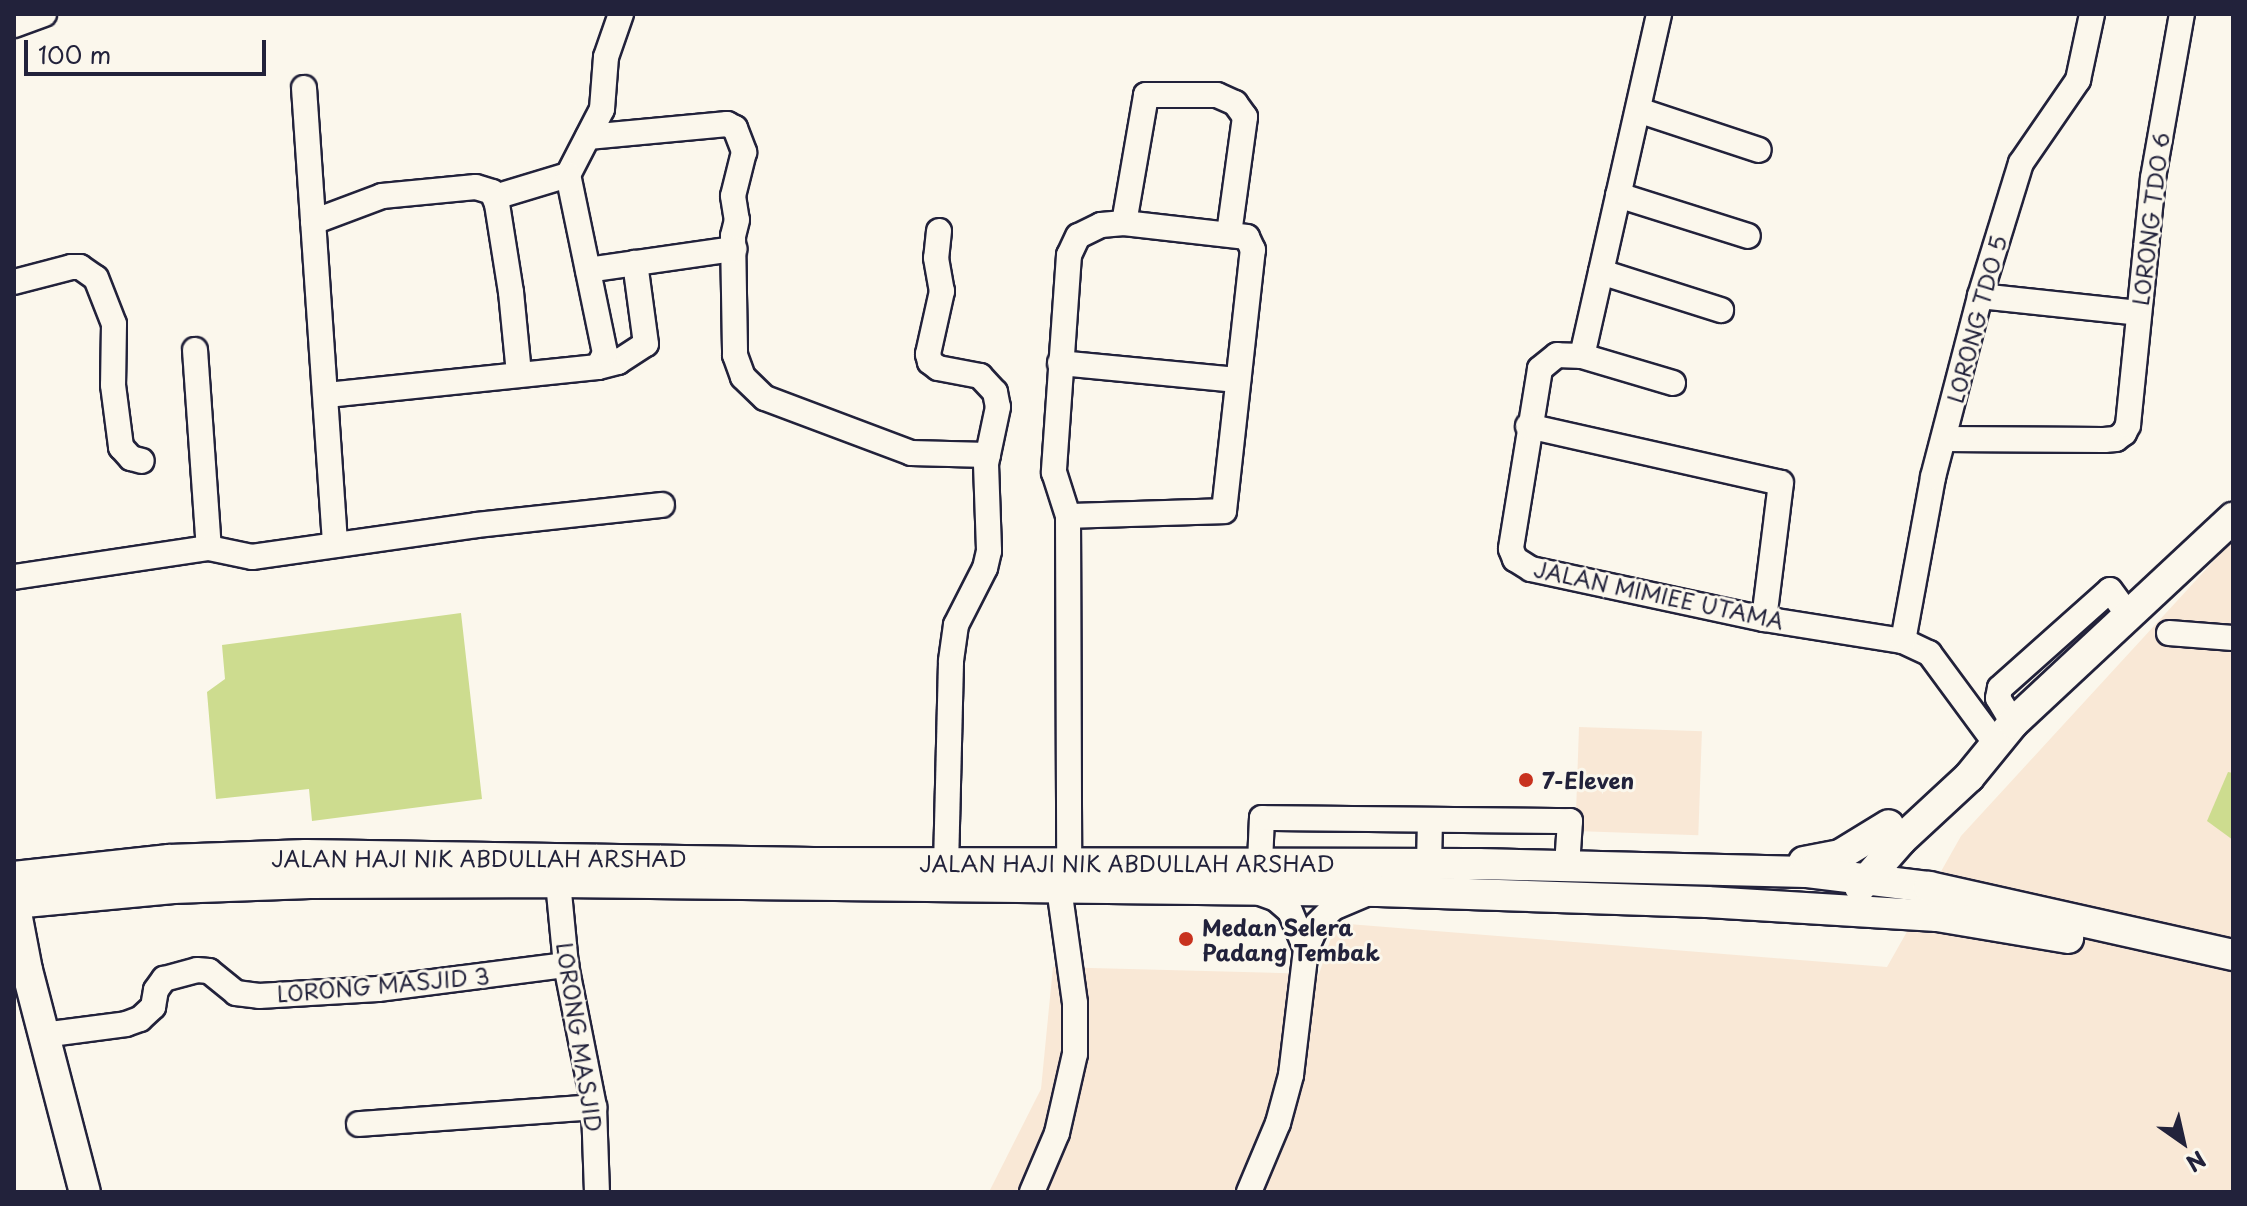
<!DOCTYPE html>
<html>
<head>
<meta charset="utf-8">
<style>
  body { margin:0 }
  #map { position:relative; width:2247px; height:1206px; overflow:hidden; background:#fbf7ec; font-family:"Playpen Sans",sans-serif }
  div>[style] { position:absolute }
  .built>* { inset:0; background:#f9e8d6; transform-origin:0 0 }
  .green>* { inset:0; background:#cddc8f }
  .roads { filter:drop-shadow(2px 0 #22223b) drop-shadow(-2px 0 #22223b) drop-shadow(0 2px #22223b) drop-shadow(0 -2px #22223b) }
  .minor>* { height:24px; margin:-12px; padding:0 12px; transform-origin:12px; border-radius:12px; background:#fbf7ec }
  .major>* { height:30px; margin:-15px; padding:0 15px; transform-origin:15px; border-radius:15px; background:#fbf7ec }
  .dots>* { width:22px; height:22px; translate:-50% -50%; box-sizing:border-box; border:4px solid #fbf7ec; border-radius:50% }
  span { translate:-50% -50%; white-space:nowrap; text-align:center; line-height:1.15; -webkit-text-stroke:6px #fbf7ec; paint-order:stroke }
  .street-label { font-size:22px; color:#22223b }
  .poi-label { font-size:22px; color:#22223b; font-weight:700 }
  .left { translate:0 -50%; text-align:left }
  .frame { position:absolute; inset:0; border:16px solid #22223b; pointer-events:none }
  .north { position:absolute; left:2143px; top:1102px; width:80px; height:80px; -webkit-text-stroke:6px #fbf7ec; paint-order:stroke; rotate:146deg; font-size:22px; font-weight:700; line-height:32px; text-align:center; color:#22223b }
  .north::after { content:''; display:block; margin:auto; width:28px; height:36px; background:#22223b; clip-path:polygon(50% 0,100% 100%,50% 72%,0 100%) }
  .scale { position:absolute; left:24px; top:40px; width:242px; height:36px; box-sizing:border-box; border:4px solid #22223b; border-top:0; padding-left:10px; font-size:24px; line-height:28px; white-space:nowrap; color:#22223b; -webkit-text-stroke:6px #fbf7ec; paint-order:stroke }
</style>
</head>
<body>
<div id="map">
  <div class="built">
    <i style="clip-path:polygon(2233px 540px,2233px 1192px,989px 1192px,1041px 1089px,1053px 967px,1319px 974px,1336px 923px,1887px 967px,1961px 836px)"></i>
    <i style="left:1579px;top:727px;width:123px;height:104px;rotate:2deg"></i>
  </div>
  <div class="green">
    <i style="clip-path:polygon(461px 613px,482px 799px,312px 821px,309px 789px,216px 799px,207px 692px,225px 679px,222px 645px)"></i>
    <i style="clip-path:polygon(2228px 772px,2233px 773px,2233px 840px,2207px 821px)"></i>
  </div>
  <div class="roads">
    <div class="minor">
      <i style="left:14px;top:25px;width:32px;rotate:-20deg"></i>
      <i style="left:304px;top:88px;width:458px;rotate:86.1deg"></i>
      <i style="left:1638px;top:110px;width:127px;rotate:18.3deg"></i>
      <i style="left:588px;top:137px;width:140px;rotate:-5.3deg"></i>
      <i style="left:727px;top:124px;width:9px;rotate:27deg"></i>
      <i style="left:735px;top:128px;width:26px;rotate:69deg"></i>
      <i style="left:744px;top:152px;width:45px;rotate:104deg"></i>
      <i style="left:733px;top:196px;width:24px;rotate:81deg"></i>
      <i style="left:737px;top:220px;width:16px;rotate:104deg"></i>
      <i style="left:733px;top:236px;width:119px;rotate:89deg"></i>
      <i style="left:735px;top:355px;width:23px;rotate:70deg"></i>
      <i style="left:743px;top:377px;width:30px;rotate:44deg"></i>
      <i style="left:765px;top:398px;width:156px;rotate:20.6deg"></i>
      <i style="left:911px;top:453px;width:77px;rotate:1.5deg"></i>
      <i style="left:1618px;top:195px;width:136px;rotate:17.5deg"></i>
      <i style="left:495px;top:197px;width:76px;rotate:-16.8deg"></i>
      <i style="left:568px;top:175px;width:74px;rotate:-62.7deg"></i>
      <i style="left:602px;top:109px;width:52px;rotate:-85.6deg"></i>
      <i style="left:606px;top:57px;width:46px;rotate:-70.8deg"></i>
      <i style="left:313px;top:222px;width:74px;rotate:-20.6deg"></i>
      <i style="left:382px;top:196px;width:94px;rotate:-5.5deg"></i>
      <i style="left:476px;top:187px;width:17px;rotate:17deg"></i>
      <i style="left:492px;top:192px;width:13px;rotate:67deg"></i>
      <i style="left:497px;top:204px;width:89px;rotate:81deg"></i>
      <i style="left:511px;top:292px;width:81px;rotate:84.4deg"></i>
      <i style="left:1124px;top:223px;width:130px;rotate:-80.2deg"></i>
      <i style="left:1146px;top:95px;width:71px"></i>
      <i style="left:1217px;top:95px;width:20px;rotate:24deg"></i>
      <i style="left:1235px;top:103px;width:17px;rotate:54deg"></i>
      <i style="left:1245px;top:117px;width:118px;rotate:97.8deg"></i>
      <i style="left:939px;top:231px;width:27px;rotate:96deg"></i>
      <i style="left:936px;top:258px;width:34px;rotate:80deg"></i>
      <i style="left:942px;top:291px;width:65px;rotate:102.5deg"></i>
      <i style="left:928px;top:354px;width:8px;rotate:76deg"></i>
      <i style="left:930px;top:362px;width:10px;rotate:37deg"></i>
      <i style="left:938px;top:368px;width:43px;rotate:10.8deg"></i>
      <i style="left:980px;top:376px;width:22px;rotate:47deg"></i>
      <i style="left:995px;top:392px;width:15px;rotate:79deg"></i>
      <i style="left:998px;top:407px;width:58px;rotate:101.9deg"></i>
      <i style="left:986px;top:464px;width:87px;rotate:88deg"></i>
      <i style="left:989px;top:551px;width:17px;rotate:103deg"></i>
      <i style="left:985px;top:568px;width:64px;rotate:117deg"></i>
      <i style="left:956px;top:625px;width:37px;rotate:98deg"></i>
      <i style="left:951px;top:662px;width:199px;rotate:91.4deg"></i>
      <i style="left:588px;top:270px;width:148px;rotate:-8.2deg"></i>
      <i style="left:1601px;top:272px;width:126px;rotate:17.6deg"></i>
      <i style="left:14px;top:282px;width:59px;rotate:-14.7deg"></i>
      <i style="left:71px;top:267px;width:9px"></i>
      <i style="left:80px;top:267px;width:19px;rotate:35deg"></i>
      <i style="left:96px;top:278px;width:49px;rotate:68.6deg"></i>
      <i style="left:114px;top:324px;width:61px;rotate:90.9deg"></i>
      <i style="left:113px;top:385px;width:63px;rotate:82.6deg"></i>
      <i style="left:121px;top:447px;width:15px;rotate:48deg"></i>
      <i style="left:131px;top:458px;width:11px;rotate:15deg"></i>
      <i style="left:1980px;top:296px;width:159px;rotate:6.1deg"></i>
      <i style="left:195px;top:350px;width:198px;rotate:86deg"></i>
      <i style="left:1582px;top:356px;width:351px;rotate:-77.3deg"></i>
      <i style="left:1060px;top:363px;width:179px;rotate:5.5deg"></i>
      <i style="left:598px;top:367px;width:21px;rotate:-14deg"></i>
      <i style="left:618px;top:362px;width:33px;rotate:-33deg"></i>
      <i style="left:646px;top:344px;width:82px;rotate:-97.7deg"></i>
      <i style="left:1673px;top:383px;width:95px;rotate:-163.5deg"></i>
      <i style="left:1582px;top:356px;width:25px;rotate:-178deg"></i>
      <i style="left:1557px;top:355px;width:22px;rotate:141deg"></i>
      <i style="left:1540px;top:369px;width:182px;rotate:99.2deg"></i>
      <i style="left:1511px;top:549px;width:11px;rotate:68deg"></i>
      <i style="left:1515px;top:559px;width:19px;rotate:32deg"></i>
      <i style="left:1531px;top:569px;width:238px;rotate:12.1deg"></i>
      <i style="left:1764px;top:619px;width:141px;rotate:9deg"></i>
      <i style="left:1903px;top:641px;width:29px;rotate:25deg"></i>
      <i style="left:1929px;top:653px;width:113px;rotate:53.6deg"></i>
      <i style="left:327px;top:395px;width:272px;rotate:-5.9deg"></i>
      <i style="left:598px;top:367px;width:16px;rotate:-63deg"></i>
      <i style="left:605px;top:353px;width:182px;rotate:-101.7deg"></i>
      <i style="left:1528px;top:426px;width:259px;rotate:12.7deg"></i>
      <i style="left:1781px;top:483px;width:137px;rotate:97.1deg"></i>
      <i style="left:1944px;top:439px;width:160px;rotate:0.4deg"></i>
      <i style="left:2104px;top:440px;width:12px;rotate:-5deg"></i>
      <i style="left:2116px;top:439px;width:10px;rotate:-37deg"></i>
      <i style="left:2124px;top:433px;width:9px;rotate:-63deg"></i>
      <i style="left:2128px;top:425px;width:248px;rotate:-84.2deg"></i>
      <i style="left:2153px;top:178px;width:167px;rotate:-80deg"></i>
      <i style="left:1068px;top:516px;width:156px;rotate:-1.8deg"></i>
      <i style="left:1224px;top:511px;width:263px;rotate:-83.7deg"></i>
      <i style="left:1253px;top:250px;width:14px;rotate:-115deg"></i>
      <i style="left:1247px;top:237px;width:124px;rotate:-173.5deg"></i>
      <i style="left:1124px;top:223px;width:23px;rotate:175deg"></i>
      <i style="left:1101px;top:225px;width:25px;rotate:154deg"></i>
      <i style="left:1078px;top:236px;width:21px;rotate:115deg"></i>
      <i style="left:1069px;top:255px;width:218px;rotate:94deg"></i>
      <i style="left:1054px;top:472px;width:46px;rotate:72.3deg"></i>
      <i style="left:1068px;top:516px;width:347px;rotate:89.8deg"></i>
      <i style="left:14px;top:577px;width:197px;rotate:-8.5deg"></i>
      <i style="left:209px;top:548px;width:44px;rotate:11.8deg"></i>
      <i style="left:252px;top:557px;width:227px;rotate:-8.1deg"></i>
      <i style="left:477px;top:525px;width:186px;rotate:-6.2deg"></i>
      <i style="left:2169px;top:633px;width:64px;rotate:4.5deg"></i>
      <i style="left:1903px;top:641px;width:167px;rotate:-79.6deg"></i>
      <i style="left:1933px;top:477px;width:187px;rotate:-75.4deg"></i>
      <i style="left:1980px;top:296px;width:139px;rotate:-72.9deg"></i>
      <i style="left:2021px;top:163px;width:101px;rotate:-55.5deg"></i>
      <i style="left:2078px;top:80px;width:67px;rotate:-78deg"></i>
      <i style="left:2013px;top:723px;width:29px;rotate:-121deg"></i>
      <i style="left:1998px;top:698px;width:10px;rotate:-79deg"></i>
      <i style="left:2000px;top:688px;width:147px;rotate:-41.7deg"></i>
      <i style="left:2110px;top:590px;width:32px;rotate:54deg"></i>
      <i style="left:1260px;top:863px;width:45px;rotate:-87.5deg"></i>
      <i style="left:1262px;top:818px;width:308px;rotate:0.6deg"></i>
      <i style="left:1570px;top:821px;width:45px;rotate:93.8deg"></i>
      <i style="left:1429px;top:864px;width:43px;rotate:-88.7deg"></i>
      <i style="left:558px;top:882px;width:83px;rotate:84.5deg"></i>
      <i style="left:566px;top:965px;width:145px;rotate:78.8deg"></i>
      <i style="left:594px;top:1107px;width:85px;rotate:88deg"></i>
      <i style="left:1257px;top:892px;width:20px;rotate:20deg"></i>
      <i style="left:1276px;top:899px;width:18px;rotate:41deg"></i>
      <i style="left:1290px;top:911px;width:41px;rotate:67.2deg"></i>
      <i style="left:43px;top:1035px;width:84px;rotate:-7.5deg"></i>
      <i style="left:126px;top:1024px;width:15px;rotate:-20deg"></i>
      <i style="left:140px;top:1019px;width:18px;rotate:-43deg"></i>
      <i style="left:153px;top:1007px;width:17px;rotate:-80deg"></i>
      <i style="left:156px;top:990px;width:14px;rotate:-54deg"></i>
      <i style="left:164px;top:979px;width:34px;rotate:-15deg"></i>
      <i style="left:197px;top:970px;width:12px;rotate:5deg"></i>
      <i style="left:209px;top:971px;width:35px;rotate:39deg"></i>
      <i style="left:236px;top:993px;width:23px;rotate:7deg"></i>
      <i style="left:259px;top:996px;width:119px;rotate:-3.4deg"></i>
      <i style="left:378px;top:989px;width:190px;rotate:-7.3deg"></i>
      <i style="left:359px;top:1124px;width:236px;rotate:-4.1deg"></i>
      <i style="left:1032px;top:1192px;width:64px;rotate:-67deg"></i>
      <i style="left:1057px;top:1133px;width:81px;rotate:-77.2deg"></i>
      <i style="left:1075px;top:1054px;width:51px;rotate:-90deg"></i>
      <i style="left:1075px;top:1003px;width:117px;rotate:-97.9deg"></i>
      <i style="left:1249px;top:1192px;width:75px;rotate:-67.2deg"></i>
      <i style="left:1278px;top:1123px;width:50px;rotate:-74.8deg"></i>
      <i style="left:1291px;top:1075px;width:127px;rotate:-83.2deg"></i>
      <i style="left:1306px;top:949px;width:27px;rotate:-66deg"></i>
      <i style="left:1317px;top:924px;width:23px;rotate:-45deg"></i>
      <i style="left:1333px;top:908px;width:36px;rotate:-23deg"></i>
    </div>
    <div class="major">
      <i style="left:1804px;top:862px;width:37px;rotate:-11deg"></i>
      <i style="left:1840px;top:855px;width:57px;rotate:-31.5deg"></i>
      <i style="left:14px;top:877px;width:156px;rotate:-6.3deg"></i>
      <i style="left:169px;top:860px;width:137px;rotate:-2.1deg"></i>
      <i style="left:306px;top:855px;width:508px;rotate:0.9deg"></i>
      <i style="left:814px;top:863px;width:664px;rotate:0.09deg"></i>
      <i style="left:1478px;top:864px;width:328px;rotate:1.4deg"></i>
      <i style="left:1806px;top:872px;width:124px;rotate:7deg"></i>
      <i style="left:1929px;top:887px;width:312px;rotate:12.6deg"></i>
      <i style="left:1860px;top:887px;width:62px;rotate:-48.9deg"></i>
      <i style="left:1901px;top:840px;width:93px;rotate:-42.8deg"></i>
      <i style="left:1969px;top:777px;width:70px;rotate:-50.8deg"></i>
      <i style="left:2013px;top:723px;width:301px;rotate:-43deg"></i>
      <i style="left:14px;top:902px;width:69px;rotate:79.2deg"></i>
      <i style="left:27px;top:970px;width:229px;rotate:75.4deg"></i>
      <i style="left:14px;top:903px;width:160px;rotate:-5.4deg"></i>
      <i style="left:173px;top:888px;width:137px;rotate:-2.1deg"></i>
      <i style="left:310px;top:883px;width:248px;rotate:-0.2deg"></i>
      <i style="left:558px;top:882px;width:820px;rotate:0.63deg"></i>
      <i style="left:1378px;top:891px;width:329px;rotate:1.9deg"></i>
      <i style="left:1707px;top:902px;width:230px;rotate:3.5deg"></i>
      <i style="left:1937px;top:916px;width:133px;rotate:9.5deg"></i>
    </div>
  </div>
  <div class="dots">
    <i style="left:1526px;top:780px;background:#c8321e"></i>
    <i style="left:1186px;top:939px;background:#c8321e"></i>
  </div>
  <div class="street-label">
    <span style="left:2150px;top:219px;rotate:-83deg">LORONG TDO 6</span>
    <span style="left:1976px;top:319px;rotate:-75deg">LORONG TDO 5</span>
    <span style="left:1659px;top:594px;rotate:12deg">JALAN MIMIEE UTAMA</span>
    <span style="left:479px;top:858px">JALAN HAJI NIK ABDULLAH ARSHAD</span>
    <span style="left:1127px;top:863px">JALAN HAJI NIK ABDULLAH ARSHAD</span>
    <span style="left:383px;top:984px;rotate:-5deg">LORONG MASJID 3</span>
    <span style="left:580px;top:1037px;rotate:81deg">LORONG MASJID</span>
  </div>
  <div class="poi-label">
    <span class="left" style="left:1542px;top:780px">7-Eleven</span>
    <span class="left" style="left:1202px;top:939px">Medan Selera<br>Padang Tembak</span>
  </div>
  <div class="frame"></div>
  <div class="north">N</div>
  <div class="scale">100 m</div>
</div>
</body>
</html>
